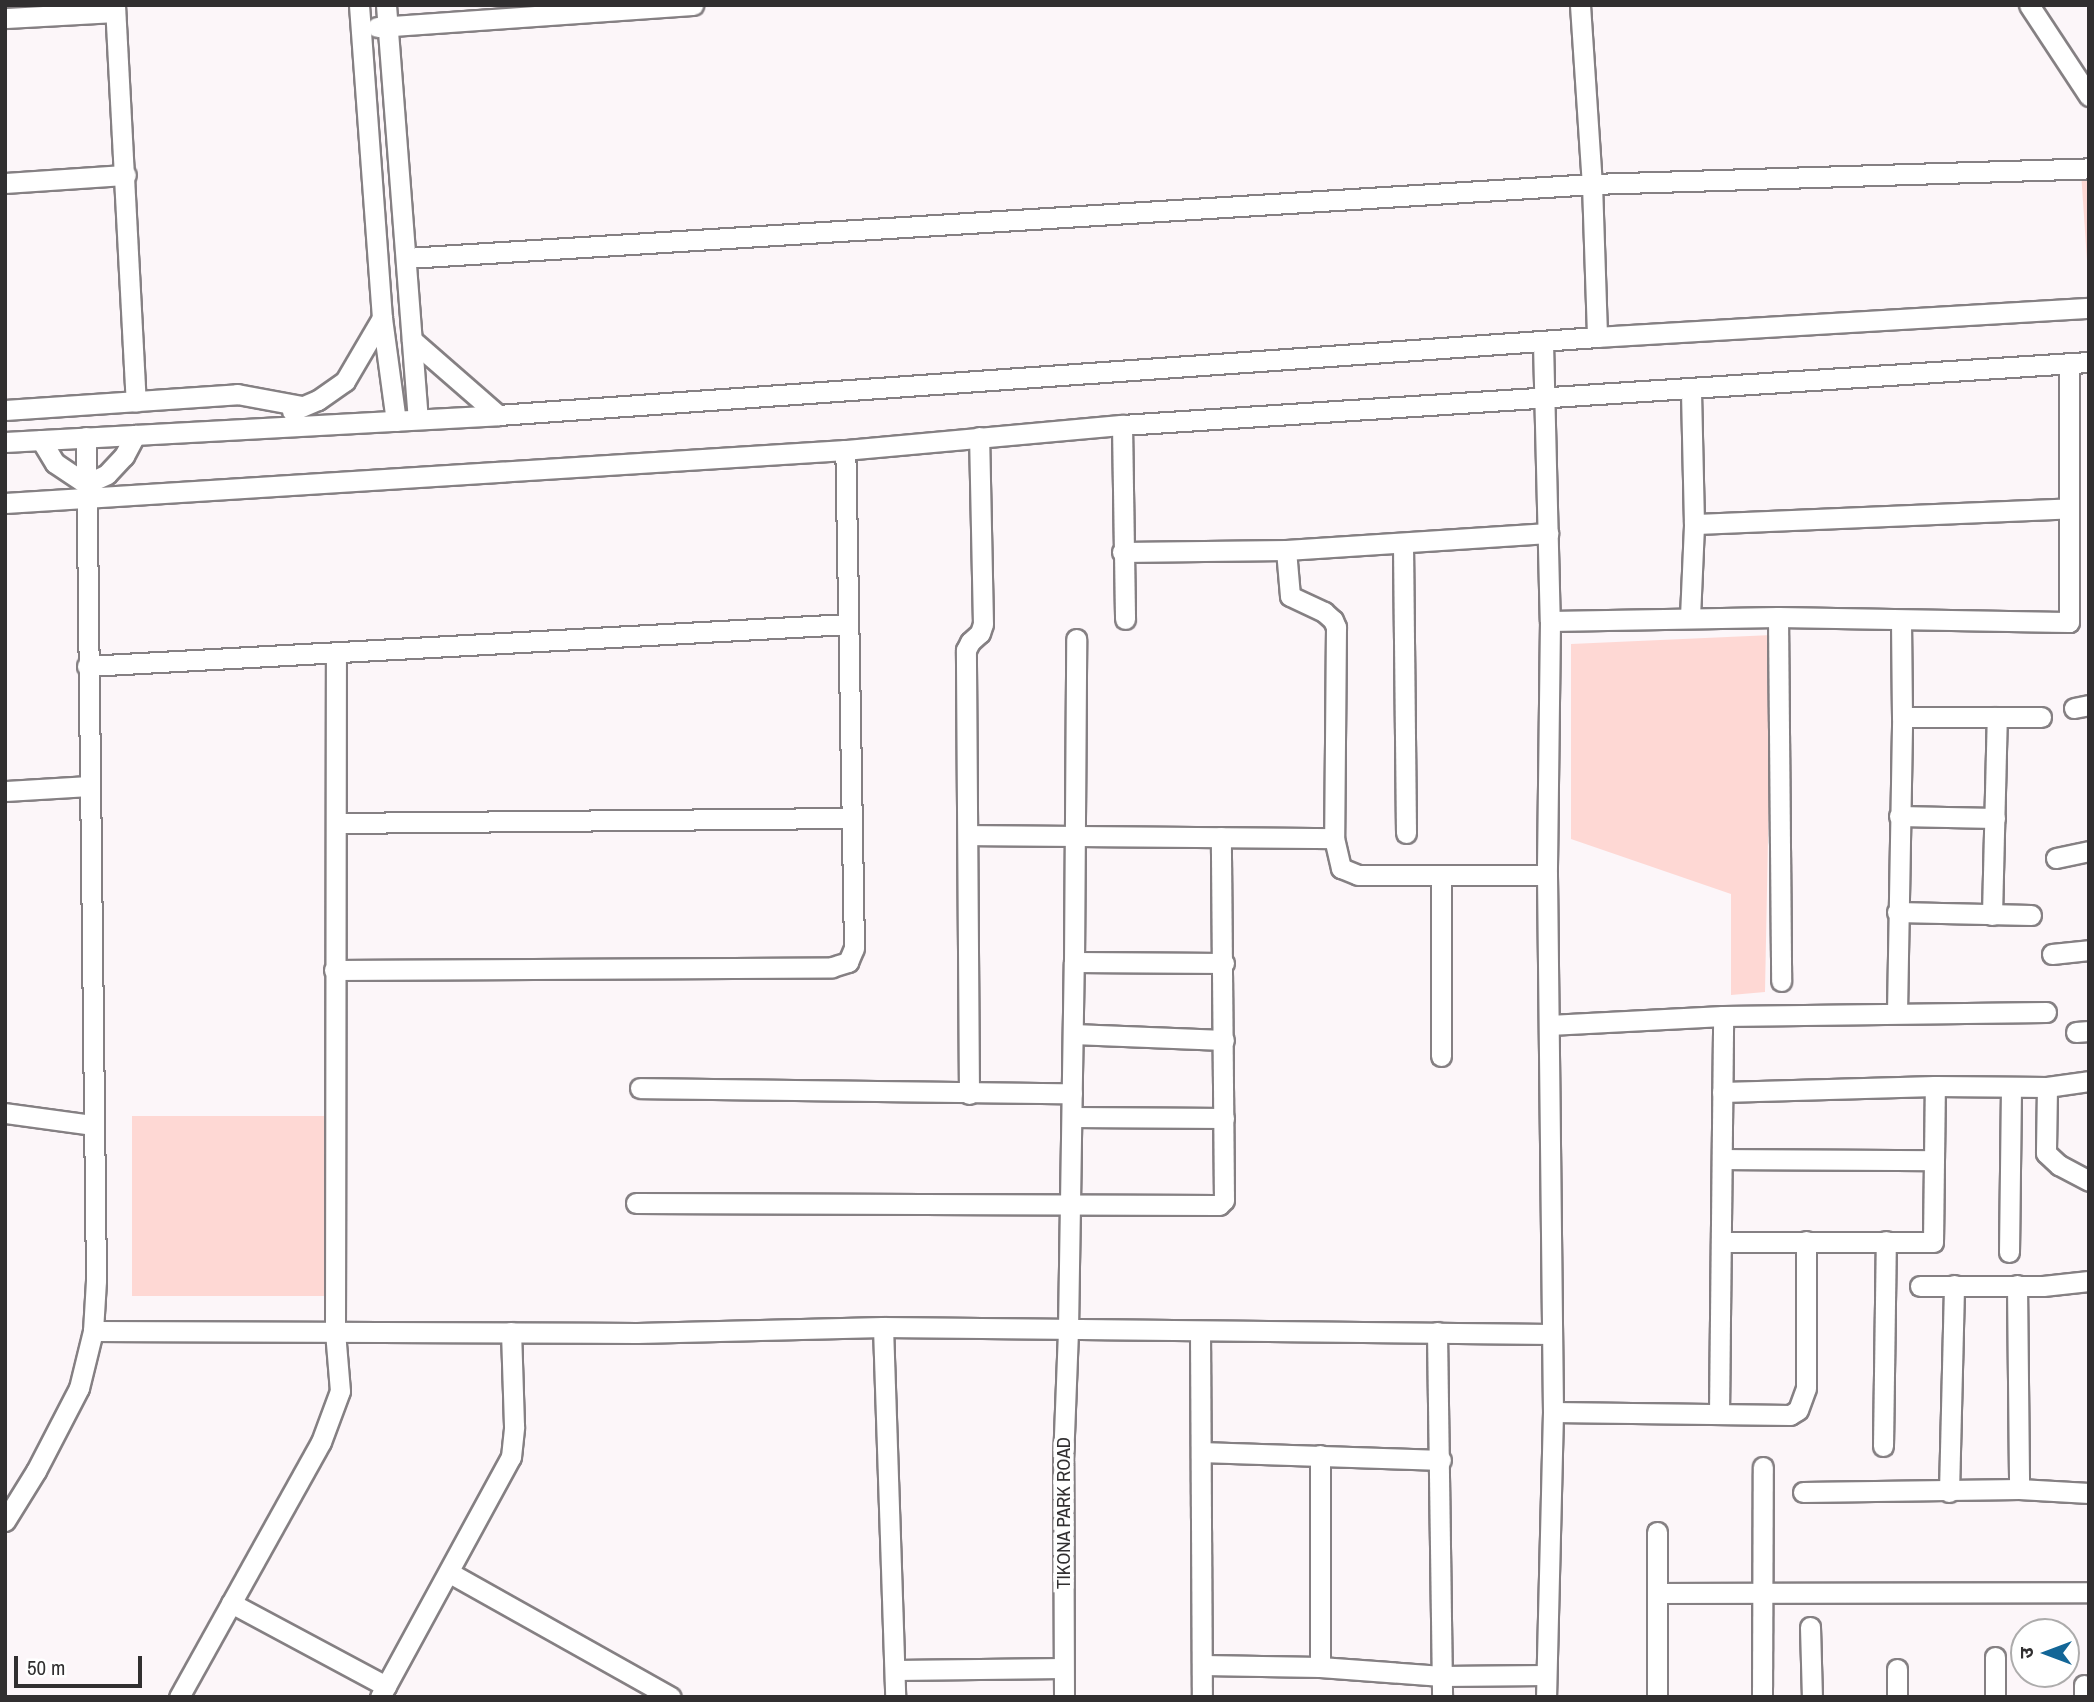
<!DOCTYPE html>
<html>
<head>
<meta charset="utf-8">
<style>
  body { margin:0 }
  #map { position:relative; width:2094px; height:1702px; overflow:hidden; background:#fcf6f9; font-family:"Archivo Narrow","Noto Sans Devanagari",sans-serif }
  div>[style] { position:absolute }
  .green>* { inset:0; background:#fed8d4; transform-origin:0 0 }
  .roads { filter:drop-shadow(2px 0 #858083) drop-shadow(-2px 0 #858083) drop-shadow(0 2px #858083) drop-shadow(0 -2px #858083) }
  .minor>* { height:19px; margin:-9.5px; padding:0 9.5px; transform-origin:9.5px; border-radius:9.5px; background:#fff }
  span { translate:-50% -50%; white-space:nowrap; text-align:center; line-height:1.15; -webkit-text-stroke:7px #fff; paint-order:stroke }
  .street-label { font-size:19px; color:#312f30 }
  .frame { position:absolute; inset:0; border:7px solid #312f30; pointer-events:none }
  .north { position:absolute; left:2010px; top:1618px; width:70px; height:70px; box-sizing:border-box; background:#fff; border:2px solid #adacac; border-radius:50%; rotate:270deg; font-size:19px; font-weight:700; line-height:28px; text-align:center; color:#312f30 }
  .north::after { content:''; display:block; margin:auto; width:24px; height:32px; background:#136697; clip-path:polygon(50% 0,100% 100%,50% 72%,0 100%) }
  .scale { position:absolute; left:14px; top:1656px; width:128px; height:32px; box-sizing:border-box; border:4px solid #312f30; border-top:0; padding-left:9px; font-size:21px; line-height:24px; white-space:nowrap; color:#312f30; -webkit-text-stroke:5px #fff; paint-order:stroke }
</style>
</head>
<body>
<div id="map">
  <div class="green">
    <i style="clip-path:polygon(2089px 171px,2089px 275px,2088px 275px,2081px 172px)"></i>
    <i style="clip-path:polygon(1772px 635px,1765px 992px,1731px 995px,1731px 894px,1571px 839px,1571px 644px)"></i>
    <i style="left:132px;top:1116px;width:193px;height:180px"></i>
  </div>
  <div class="roads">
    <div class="minor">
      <i style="left:115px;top:5px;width:397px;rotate:87deg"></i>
      <i style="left:359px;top:5px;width:314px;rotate:85.8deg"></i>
      <i style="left:382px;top:318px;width:104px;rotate:82.3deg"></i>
      <i style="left:386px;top:5px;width:415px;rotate:85.6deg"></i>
      <i style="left:1580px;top:5px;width:179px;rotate:86.2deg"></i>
      <i style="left:1592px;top:184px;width:153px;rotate:88.1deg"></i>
      <i style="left:2029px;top:5px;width:109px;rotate:56.6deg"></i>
      <i style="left:5px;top:18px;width:110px;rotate:-3.1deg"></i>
      <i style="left:377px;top:27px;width:317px;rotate:-4deg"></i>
      <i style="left:5px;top:183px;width:121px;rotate:-3.8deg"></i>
      <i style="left:407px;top:258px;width:1187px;rotate:-3.57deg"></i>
      <i style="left:1592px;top:184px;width:497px;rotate:-1.8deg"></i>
      <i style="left:412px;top:340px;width:114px;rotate:41.1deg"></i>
      <i style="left:1543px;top:343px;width:278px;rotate:88.6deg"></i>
      <i style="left:1550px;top:621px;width:254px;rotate:90.7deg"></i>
      <i style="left:1547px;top:875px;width:537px;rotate:89.36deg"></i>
      <i style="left:1553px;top:1412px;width:285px;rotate:91.4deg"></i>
      <i style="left:5px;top:410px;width:233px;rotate:-3.9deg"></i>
      <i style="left:237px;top:394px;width:66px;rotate:10.5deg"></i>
      <i style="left:292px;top:411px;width:28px;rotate:-23deg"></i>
      <i style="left:318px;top:400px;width:33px;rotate:-35deg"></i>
      <i style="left:345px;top:381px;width:73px;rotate:-59.6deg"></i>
      <i style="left:1122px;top:425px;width:194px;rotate:89.1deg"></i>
      <i style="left:41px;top:440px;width:27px;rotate:59deg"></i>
      <i style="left:55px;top:463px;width:37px;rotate:34deg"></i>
      <i style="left:86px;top:484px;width:23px;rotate:-25deg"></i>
      <i style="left:107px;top:474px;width:25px;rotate:-47deg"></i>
      <i style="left:124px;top:456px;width:24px;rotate:-62deg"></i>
      <i style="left:5px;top:442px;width:494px;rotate:-3.1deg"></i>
      <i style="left:498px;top:415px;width:1102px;rotate:-4.06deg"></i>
      <i style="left:1597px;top:337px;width:493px;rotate:-3.4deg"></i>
      <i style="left:5px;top:503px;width:842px;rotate:-3.61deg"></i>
      <i style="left:845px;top:450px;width:278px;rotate:-5.2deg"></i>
      <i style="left:1122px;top:425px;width:969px;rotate:-3.73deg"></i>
      <i style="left:1694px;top:524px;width:375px;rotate:-2.4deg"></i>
      <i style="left:1403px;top:545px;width:288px;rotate:89.4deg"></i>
      <i style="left:1286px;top:550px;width:46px;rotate:85deg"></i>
      <i style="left:1290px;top:596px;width:38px;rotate:25deg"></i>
      <i style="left:1324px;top:612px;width:12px;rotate:42deg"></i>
      <i style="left:1333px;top:620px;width:8px;rotate:67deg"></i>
      <i style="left:1336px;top:627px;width:211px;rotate:90.5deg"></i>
      <i style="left:1334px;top:838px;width:31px;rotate:77deg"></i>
      <i style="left:1341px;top:868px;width:18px;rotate:22deg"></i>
      <i style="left:1358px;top:875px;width:189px"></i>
      <i style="left:1122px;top:552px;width:164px;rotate:-0.7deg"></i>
      <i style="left:1286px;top:550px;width:263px;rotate:-3.7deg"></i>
      <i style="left:1690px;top:617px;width:93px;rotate:-87.5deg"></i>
      <i style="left:1694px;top:524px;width:136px;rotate:-91.3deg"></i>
      <i style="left:1778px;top:617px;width:364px;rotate:89.5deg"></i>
      <i style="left:1550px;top:621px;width:228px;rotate:-1deg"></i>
      <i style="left:1778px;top:617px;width:291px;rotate:1deg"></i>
      <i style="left:2069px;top:622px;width:259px;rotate:-90deg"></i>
      <i style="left:87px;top:666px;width:762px;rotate:-3.16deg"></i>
      <i style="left:2074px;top:708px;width:15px;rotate:-11deg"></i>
      <i style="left:1902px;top:717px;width:139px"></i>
      <i style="left:5px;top:791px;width:83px;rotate:-3.4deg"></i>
      <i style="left:1899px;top:816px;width:96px;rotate:1.2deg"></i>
      <i style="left:336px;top:823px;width:514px;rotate:-0.56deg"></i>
      <i style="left:969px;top:835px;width:365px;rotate:0.5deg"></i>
      <i style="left:2056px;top:858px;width:34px;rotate:-12deg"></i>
      <i style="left:1441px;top:875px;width:181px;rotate:90deg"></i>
      <i style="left:1897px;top:912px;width:134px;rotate:1.3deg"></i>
      <i style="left:1992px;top:915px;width:198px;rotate:-88.6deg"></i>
      <i style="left:2052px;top:954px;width:37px;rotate:-6deg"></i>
      <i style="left:1074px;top:962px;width:150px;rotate:0.4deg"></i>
      <i style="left:334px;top:970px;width:498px;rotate:-0.3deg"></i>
      <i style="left:832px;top:967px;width:17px;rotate:-17deg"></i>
      <i style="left:848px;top:962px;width:15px;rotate:-67deg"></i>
      <i style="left:854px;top:948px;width:498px;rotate:-91deg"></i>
      <i style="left:1897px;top:1013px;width:296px;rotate:-89deg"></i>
      <i style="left:1902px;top:717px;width:97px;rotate:-90.6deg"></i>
      <i style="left:1549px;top:1025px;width:174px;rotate:-3deg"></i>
      <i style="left:1723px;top:1016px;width:323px;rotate:-0.7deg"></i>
      <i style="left:2076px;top:1032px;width:13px;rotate:-4deg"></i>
      <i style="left:1073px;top:1034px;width:151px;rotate:2.3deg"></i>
      <i style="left:2047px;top:1087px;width:66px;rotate:90.9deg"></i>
      <i style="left:2046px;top:1153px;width:18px;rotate:43deg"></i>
      <i style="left:2059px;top:1165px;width:34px;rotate:28deg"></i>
      <i style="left:640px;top:1088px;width:432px;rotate:0.7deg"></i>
      <i style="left:1722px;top:1092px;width:213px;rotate:-1.6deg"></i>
      <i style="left:1935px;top:1086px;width:112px;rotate:0.5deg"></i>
      <i style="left:2047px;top:1087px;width:42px;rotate:-8.1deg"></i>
      <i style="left:969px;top:1094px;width:444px;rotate:-90.4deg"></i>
      <i style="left:966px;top:650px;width:9px;rotate:-63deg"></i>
      <i style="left:970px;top:642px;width:13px;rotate:-42deg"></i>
      <i style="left:980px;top:633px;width:9px;rotate:-72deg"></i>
      <i style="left:983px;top:624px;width:187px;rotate:-91.2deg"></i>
      <i style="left:5px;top:1113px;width:89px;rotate:7.8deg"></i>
      <i style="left:1072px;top:1117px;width:152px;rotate:0.4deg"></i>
      <i style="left:1723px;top:1159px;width:209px;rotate:0.3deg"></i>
      <i style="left:636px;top:1203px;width:583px;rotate:0.2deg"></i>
      <i style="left:1219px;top:1205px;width:7px;rotate:-45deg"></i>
      <i style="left:1224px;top:1200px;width:363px;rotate:-90.5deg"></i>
      <i style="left:1721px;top:1242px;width:212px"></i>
      <i style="left:1933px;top:1242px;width:156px;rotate:-89.3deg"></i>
      <i style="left:2009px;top:1252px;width:165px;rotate:-89.3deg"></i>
      <i style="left:2017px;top:1285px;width:204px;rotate:89.4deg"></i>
      <i style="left:2019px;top:1489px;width:70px;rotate:3.3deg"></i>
      <i style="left:1920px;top:1286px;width:123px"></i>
      <i style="left:2043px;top:1286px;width:46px;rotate:-6.2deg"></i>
      <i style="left:883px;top:1327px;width:370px;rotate:88.1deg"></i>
      <i style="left:93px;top:1331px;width:544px;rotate:0.21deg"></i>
      <i style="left:637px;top:1333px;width:246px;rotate:-1.4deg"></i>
      <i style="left:883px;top:1327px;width:669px;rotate:0.6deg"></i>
      <i style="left:1200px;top:1332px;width:365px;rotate:89.7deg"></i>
      <i style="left:1437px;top:1332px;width:365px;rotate:89.2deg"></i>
      <i style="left:1553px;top:1412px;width:237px;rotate:0.7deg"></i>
      <i style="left:1790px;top:1415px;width:9px;rotate:-32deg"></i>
      <i style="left:1798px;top:1410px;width:23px;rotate:-70deg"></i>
      <i style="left:1806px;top:1388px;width:147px;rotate:-90deg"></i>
      <i style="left:1719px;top:1414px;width:398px;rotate:-89.4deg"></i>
      <i style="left:1883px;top:1446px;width:205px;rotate:-89.2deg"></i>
      <i style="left:1202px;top:1452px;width:239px;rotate:1.9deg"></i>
      <i style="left:1803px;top:1492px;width:216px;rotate:-0.8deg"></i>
      <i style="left:1949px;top:1492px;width:207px;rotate:-88.6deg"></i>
      <i style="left:5px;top:1521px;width:59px;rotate:-58.2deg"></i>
      <i style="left:36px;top:1471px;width:93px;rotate:-62.6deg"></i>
      <i style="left:79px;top:1388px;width:59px;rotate:-76.2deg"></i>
      <i style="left:93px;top:1331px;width:50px;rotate:-86.6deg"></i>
      <i style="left:96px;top:1281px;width:844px;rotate:-90.68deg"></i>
      <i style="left:1657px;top:1532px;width:165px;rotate:90deg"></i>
      <i style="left:450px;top:1573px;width:253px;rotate:29.3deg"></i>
      <i style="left:1658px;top:1593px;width:431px;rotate:-0.1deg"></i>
      <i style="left:231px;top:1603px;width:176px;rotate:28.2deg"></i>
      <i style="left:1810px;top:1627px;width:70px;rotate:88.4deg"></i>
      <i style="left:1995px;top:1657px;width:40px;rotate:90deg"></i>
      <i style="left:1203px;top:1665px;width:117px;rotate:1deg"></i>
      <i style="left:1320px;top:1667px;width:122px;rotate:4.2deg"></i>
      <i style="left:1442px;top:1676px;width:104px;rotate:-0.6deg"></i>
      <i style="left:1320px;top:1667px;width:212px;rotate:-90deg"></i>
      <i style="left:1897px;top:1669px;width:28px;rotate:90deg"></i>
      <i style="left:895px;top:1670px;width:168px;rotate:-0.7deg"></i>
      <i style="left:2084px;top:1685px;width:12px;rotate:90deg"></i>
      <i style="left:179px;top:1697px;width:292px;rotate:-60.9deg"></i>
      <i style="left:321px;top:1442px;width:54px;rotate:-69.6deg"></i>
      <i style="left:340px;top:1391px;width:60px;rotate:-94.8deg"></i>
      <i style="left:335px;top:1331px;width:677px;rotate:-89.92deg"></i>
      <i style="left:380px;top:1697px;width:273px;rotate:-61.4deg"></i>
      <i style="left:511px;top:1457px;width:31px;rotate:-84deg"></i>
      <i style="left:514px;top:1426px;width:94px;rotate:-91.8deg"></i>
      <i style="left:1064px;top:1697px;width:236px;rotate:-90.2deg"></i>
      <i style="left:1063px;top:1461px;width:131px;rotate:-87.8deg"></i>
      <i style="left:1068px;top:1330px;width:368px;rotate:-89.1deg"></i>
      <i style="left:1074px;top:962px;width:323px;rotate:-89.6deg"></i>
      <i style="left:1762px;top:1697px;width:230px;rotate:-89.8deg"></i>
    </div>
  </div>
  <div class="street-label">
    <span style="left:1064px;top:1513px;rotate:-90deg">TIKONA PARK ROAD</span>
  </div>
  <div class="frame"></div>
  <div class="north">उ</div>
  <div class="scale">50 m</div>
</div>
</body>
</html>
